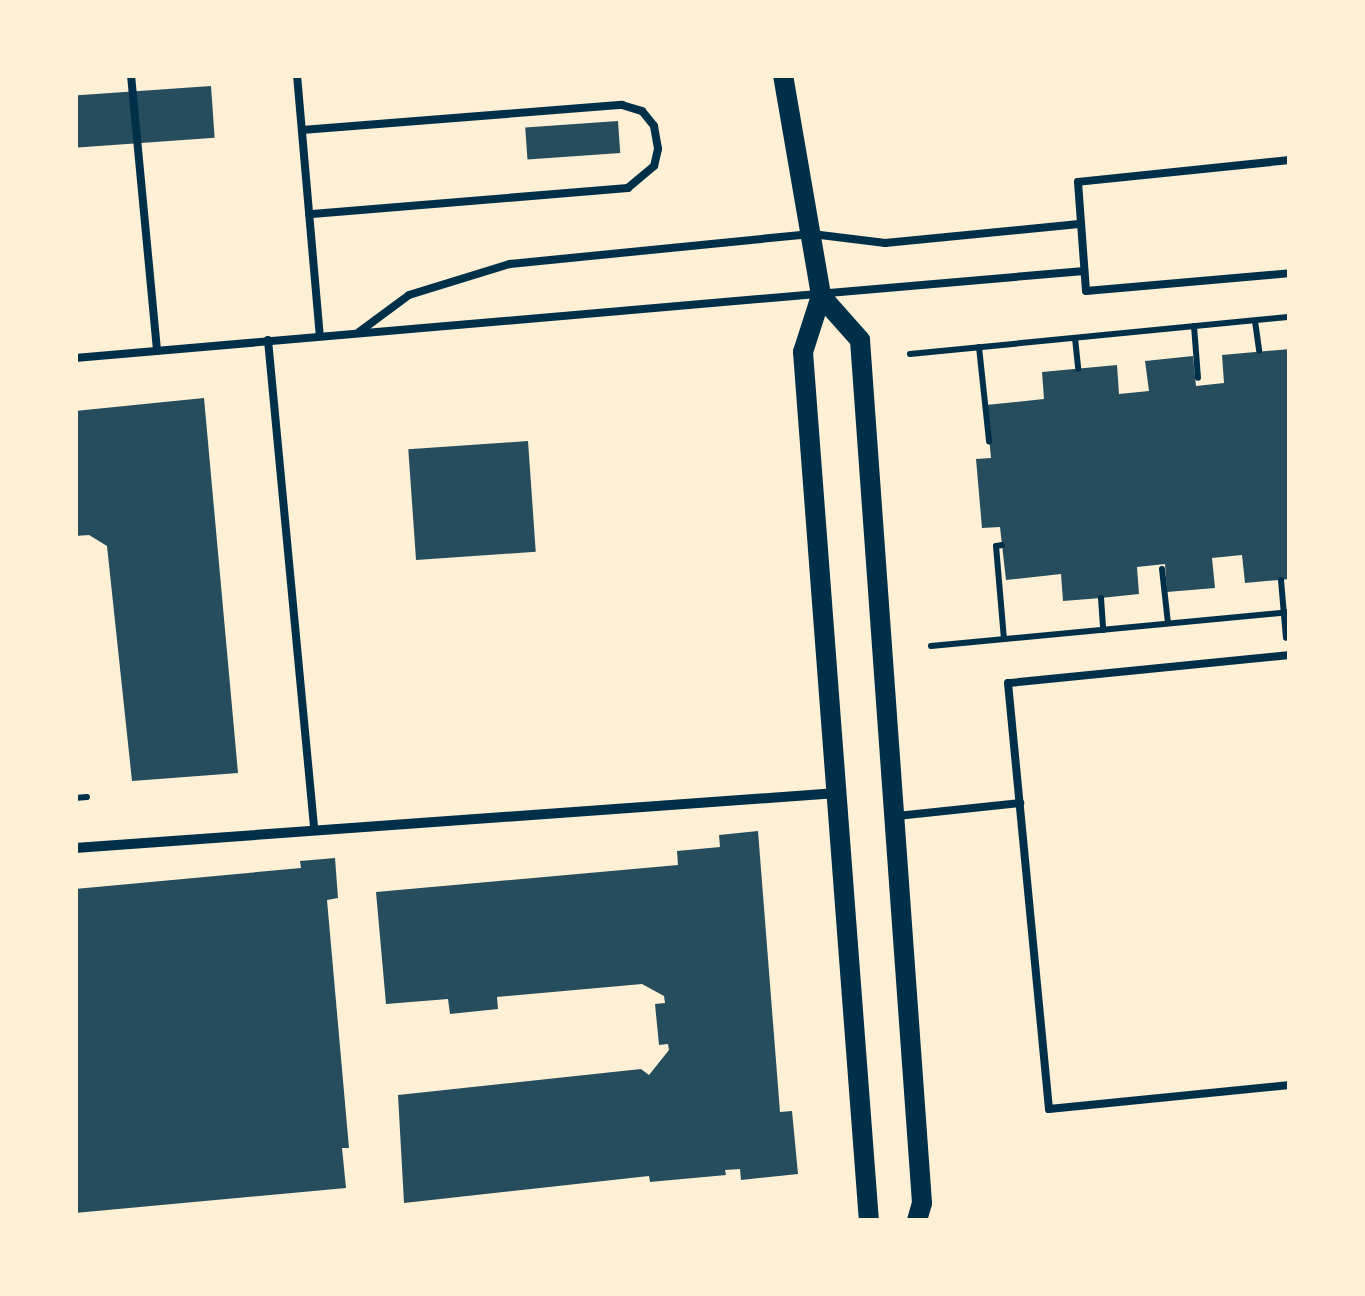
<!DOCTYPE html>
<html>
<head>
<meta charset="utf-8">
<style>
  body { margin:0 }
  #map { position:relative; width:1365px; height:1296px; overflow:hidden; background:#fdf0d5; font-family:"Public Sans",sans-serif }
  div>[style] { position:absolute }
  .building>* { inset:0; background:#264d5e; transform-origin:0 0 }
  .path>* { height:6px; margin:-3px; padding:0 3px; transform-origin:3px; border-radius:3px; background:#003049 }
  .service>* { height:8px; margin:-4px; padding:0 4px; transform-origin:4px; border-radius:4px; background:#003049 }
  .minor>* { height:10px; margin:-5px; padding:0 5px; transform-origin:5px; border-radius:5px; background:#003049 }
  .secondary>* { height:20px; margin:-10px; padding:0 10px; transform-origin:10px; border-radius:10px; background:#003049 }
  span { translate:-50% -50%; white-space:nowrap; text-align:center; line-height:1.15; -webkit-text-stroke:9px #fdf0d5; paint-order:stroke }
  .frame { position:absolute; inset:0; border:78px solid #fdf0d5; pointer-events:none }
</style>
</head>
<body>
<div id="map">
  <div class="building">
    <i style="left:211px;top:86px;width:52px;height:137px;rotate:86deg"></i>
    <i style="left:618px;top:121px;width:32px;height:93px;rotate:86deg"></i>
    <i style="clip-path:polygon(1290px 349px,1290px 579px,1245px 583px,1242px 555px,1212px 558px,1215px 588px,1167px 592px,1165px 564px,1137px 567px,1139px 594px,1101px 598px,1063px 601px,1061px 574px,1006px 580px,1000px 527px,982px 528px,976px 459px,991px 458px,986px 405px,1044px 399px,1042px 372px,1117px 365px,1119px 394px,1149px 391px,1145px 361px,1193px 356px,1196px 386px,1224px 383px,1222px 355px)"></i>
    <i style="clip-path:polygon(204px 398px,238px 773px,132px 781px,107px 546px,89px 535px,75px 536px,75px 411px)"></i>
    <i style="left:528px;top:441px;width:111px;height:120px;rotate:86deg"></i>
    <i style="clip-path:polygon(758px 831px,780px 1112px,792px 1111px,798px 1174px,741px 1180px,740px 1169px,725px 1170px,726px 1175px,650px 1182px,649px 1176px,404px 1203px,398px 1095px,641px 1069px,649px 1075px,669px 1050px,668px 1044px,659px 1045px,655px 1004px,665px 1003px,664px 996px,642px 984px,497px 997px,498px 1009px,450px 1014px,448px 999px,386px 1004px,376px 892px,678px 865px,677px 851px,720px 847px,719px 835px)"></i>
    <i style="clip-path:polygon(335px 858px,338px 898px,327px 900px,349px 1148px,342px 1148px,346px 1188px,75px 1213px,75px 889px,301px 868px,300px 861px)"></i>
  </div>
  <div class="path">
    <i style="left:1255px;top:321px;width:30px;rotate:82deg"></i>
    <i style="left:1194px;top:326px;width:52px;rotate:85.6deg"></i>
    <i style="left:1075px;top:338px;width:31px;rotate:84deg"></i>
    <i style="left:979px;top:347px;width:95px;rotate:83.9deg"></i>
    <i style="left:910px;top:354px;width:382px;rotate:-5.6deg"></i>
    <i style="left:1002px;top:545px;width:6px;rotate:171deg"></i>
    <i style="left:996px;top:546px;width:93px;rotate:85.1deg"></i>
    <i style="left:1162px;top:569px;width:54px;rotate:83.7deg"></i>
    <i style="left:1281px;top:580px;width:58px;rotate:85.1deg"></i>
    <i style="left:1101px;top:598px;width:32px;rotate:86deg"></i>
    <i style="left:931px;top:646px;width:361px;rotate:-5.4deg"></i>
    <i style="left:75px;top:798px;width:12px;rotate:-5deg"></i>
  </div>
  <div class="service">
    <i style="left:131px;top:75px;width:277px;rotate:84.6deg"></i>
    <i style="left:297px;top:75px;width:262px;rotate:85deg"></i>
    <i style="left:302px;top:130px;width:321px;rotate:-4.5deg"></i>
    <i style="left:622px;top:105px;width:21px;rotate:17deg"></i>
    <i style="left:642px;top:111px;width:19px;rotate:51deg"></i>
    <i style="left:654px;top:126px;width:23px;rotate:80deg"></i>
    <i style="left:658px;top:149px;width:17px;rotate:103deg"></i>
    <i style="left:654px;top:166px;width:34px;rotate:140deg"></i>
    <i style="left:628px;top:188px;width:320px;rotate:175.3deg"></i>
    <i style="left:1290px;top:160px;width:213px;rotate:174.1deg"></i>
    <i style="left:1078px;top:182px;width:109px;rotate:85.8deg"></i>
    <i style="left:1086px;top:291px;width:205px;rotate:-5deg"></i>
    <i style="left:359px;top:332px;width:62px;rotate:-36.5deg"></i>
    <i style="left:409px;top:295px;width:106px;rotate:-17.1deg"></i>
    <i style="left:510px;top:264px;width:303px;rotate:-5.7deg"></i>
    <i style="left:812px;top:234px;width:74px;rotate:7deg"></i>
    <i style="left:885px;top:243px;width:195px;rotate:-5.6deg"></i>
    <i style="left:268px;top:340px;width:488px;rotate:84.6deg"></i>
    <i style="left:75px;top:358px;width:1013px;rotate:-4.93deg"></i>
    <i style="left:1290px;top:655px;width:283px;rotate:174.3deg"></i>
    <i style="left:1008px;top:683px;width:428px;rotate:84.5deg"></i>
    <i style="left:1049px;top:1109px;width:242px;rotate:-5.7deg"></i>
    <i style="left:897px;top:816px;width:124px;rotate:-6deg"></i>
  </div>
  <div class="minor">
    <i style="left:75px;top:848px;width:764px;rotate:-4.13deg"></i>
  </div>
  <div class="secondary">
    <i style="left:783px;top:75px;width:224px;rotate:80.2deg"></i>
    <i style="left:821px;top:296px;width:59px;rotate:107.8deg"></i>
    <i style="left:803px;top:352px;width:872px;rotate:85.66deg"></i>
    <i style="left:821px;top:296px;width:59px;rotate:48.4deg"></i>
    <i style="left:860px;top:340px;width:865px;rotate:85.89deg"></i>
    <i style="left:922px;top:1203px;width:19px;rotate:106deg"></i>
  </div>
  <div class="frame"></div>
</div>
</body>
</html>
